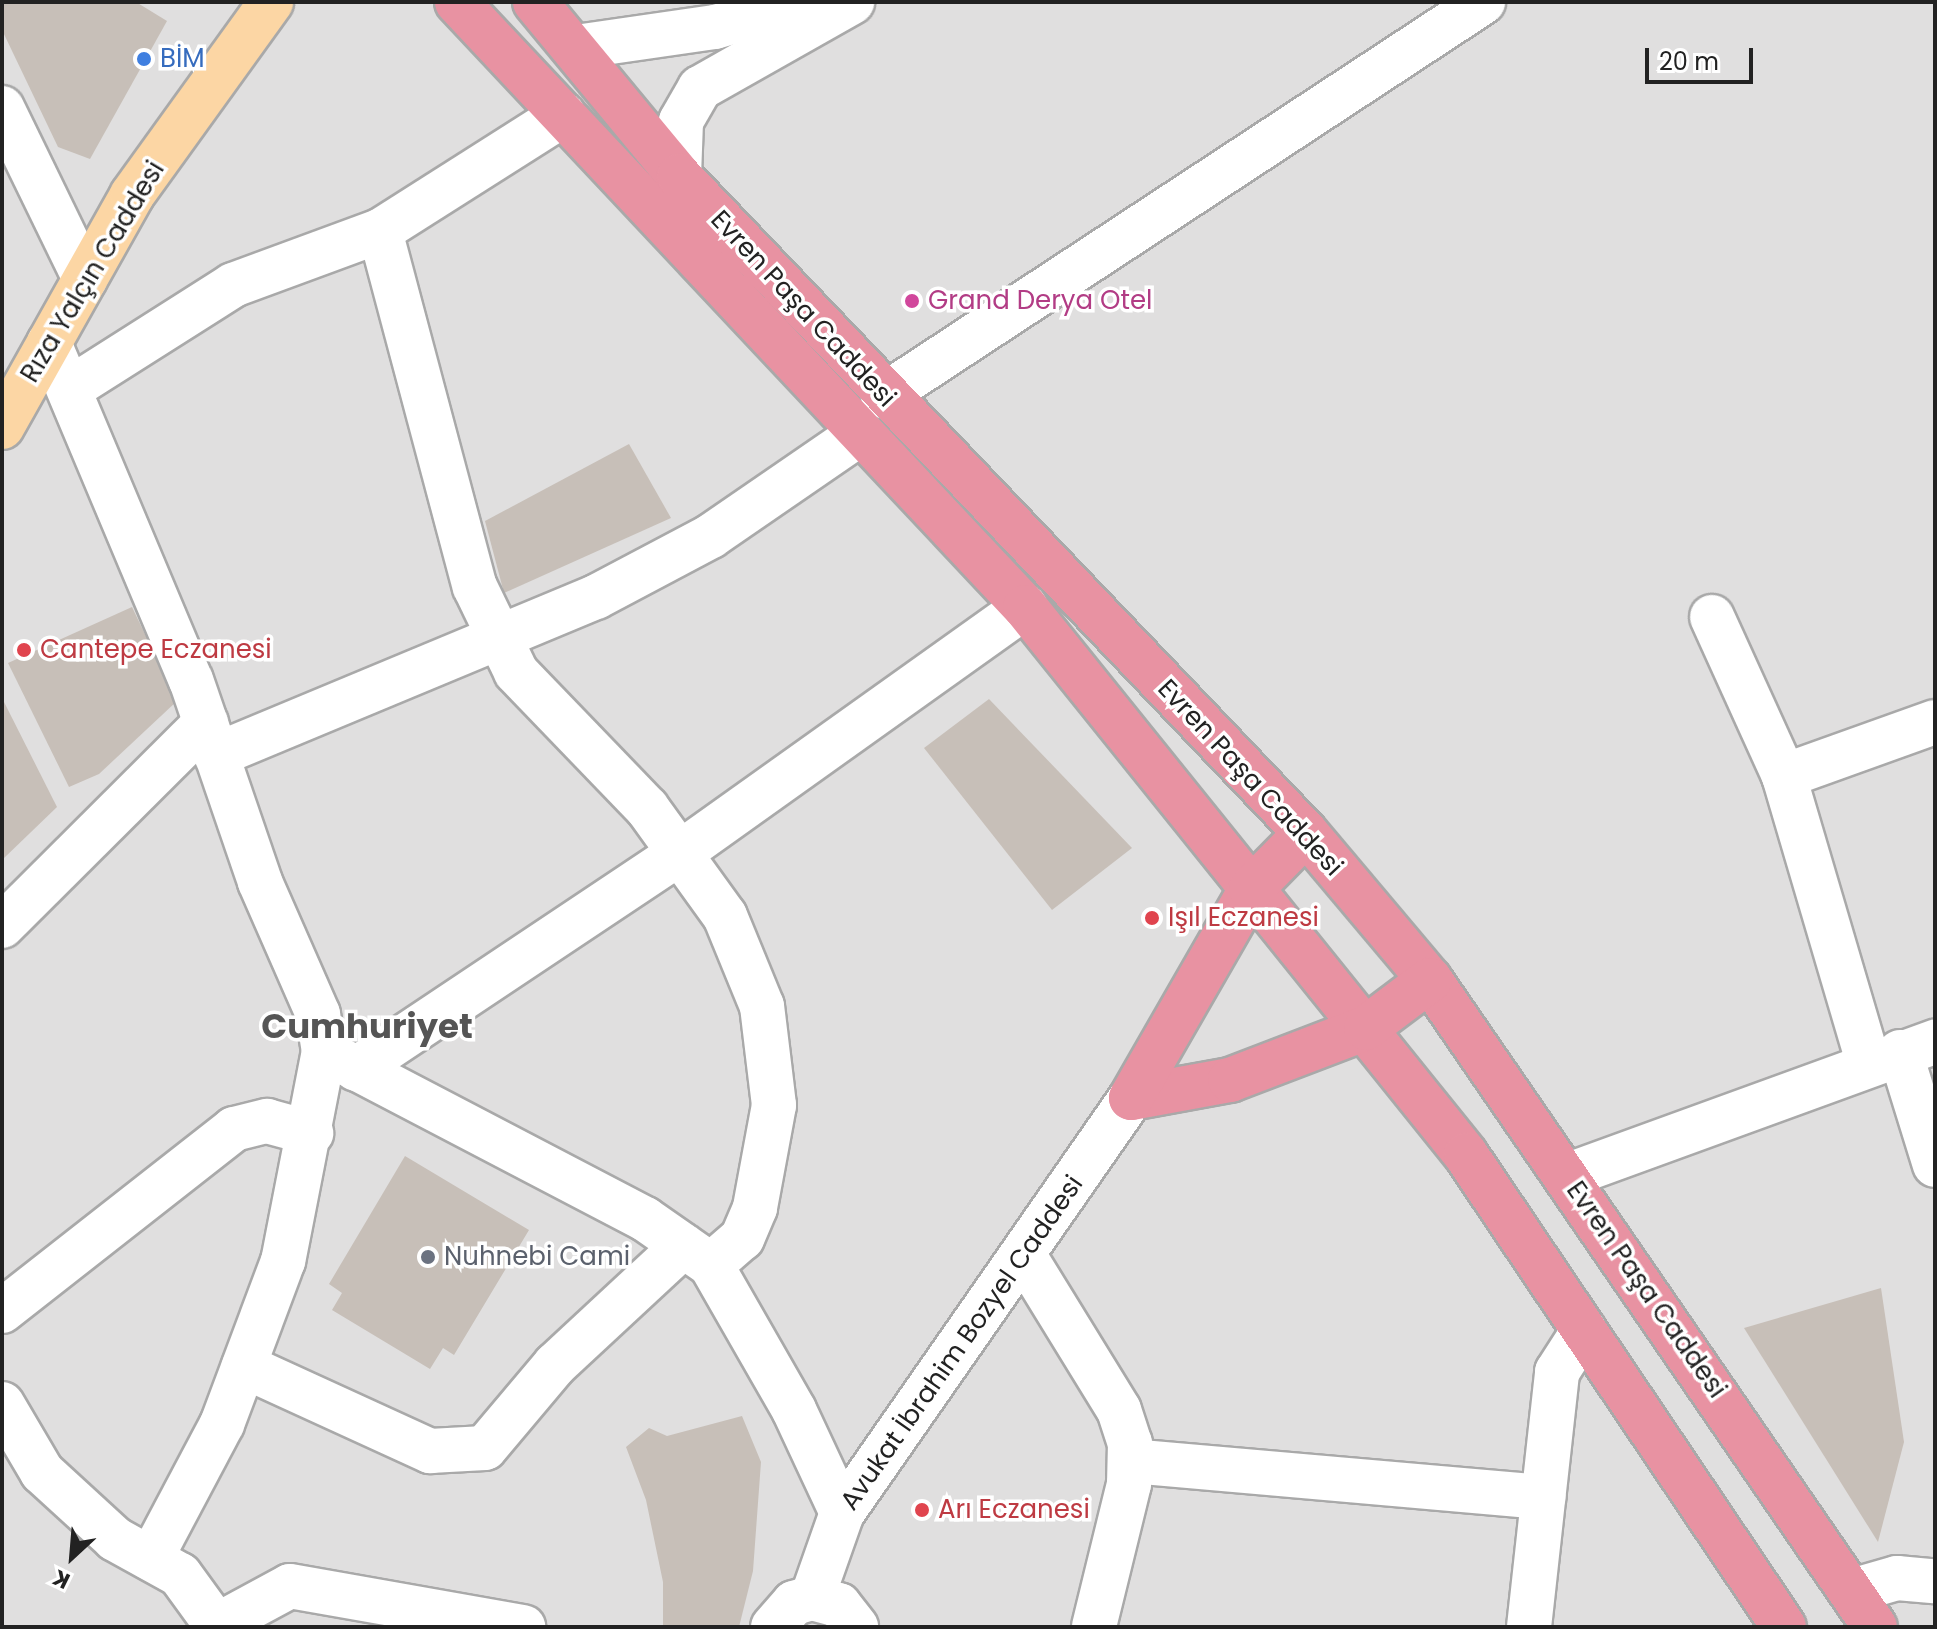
<!DOCTYPE html>
<html>
<head>
<meta charset="utf-8">
<style>
  body { margin:0 }
  #map { position:relative; width:1937px; height:1629px; overflow:hidden; background:#f2efe9; font-family:Poppins,sans-serif }
  div>[style] { position:absolute }
  .residential>* { inset:0; background:#e0dfdf; transform-origin:0 0 }
  .building>* { inset:0; background:#c7bfb8 }
  .roads { filter:drop-shadow(2px 0 #a9a9a9) drop-shadow(-2px 0 #a9a9a9) drop-shadow(0 2px #a9a9a9) drop-shadow(0 -2px #a9a9a9) }
  .minor>* { height:44px; margin:-22px; padding:0 22px; transform-origin:22px; border-radius:22px; background:#fff }
  .major>* { height:44px; margin:-22px; padding:0 22px; transform-origin:22px; border-radius:22px; background:#fcd6a4 }
  .highway>* { height:44px; margin:-22px; padding:0 22px; transform-origin:22px; border-radius:22px; background:#e892a2 }
  .dots>* { width:22px; height:22px; translate:-50% -50%; box-sizing:border-box; border:4px solid #fff; border-radius:50% }
  span { translate:-50% -50%; white-space:nowrap; text-align:center; line-height:1.15; -webkit-text-stroke:7px #fff; paint-order:stroke }
  .shop-label { font-size:26px; color:#366cbe }
  .left { translate:0 -50%; text-align:left }
  .street-label { font-size:26px; color:#222 }
  .hotel-label { font-size:26px; color:#b23c85 }
  .health-label { font-size:26px; color:#be3a42 }
  .worship-label { font-size:26px; color:#5b616d }
  .district-label { font-size:34px; color:#555; font-weight:700 }
  .frame { position:absolute; inset:0; border:4px solid #222; pointer-events:none }
  .north { position:absolute; left:32px; top:1517px; width:80px; height:80px; -webkit-text-stroke:6px #fff; paint-order:stroke; rotate:206deg; font-size:22px; font-weight:700; line-height:32px; text-align:center; color:#222 }
  .north::after { content:''; display:block; margin:auto; width:28px; height:36px; background:#222; clip-path:polygon(50% 0,100% 100%,50% 72%,0 100%) }
  .scale { position:absolute; left:1645px; top:48px; width:108px; height:36px; box-sizing:border-box; border:4px solid #222; border-top:0; padding-left:10px; font-size:24px; line-height:28px; white-space:nowrap; color:#222; -webkit-text-stroke:6px #fff; paint-order:stroke }
</style>
</head>
<body>
<div id="map">
  <div class="residential">
    <i style="left:2px;top:2px;width:1933px;height:1625px"></i>
  </div>
  <div class="building">
    <i style="clip-path:polygon(2px 2px,136px 2px,167px 21px,90px 159px,58px 147px,2px 30px)"></i>
    <i style="clip-path:polygon(629px 444px,671px 518px,504px 593px,485px 521px)"></i>
    <i style="clip-path:polygon(132px 607px,177px 701px,99px 774px,69px 787px,8px 663px)"></i>
    <i style="clip-path:polygon(2px 698px,57px 807px,2px 860px)"></i>
    <i style="clip-path:polygon(989px 699px,1132px 848px,1052px 910px,924px 748px)"></i>
    <i style="clip-path:polygon(405px 1156px,529px 1230px,454px 1355px,443px 1348px,430px 1369px,332px 1310px,342px 1293px,329px 1284px)"></i>
    <i style="clip-path:polygon(1881px 1288px,1904px 1442px,1878px 1542px,1744px 1328px)"></i>
    <i style="clip-path:polygon(742px 1416px,761px 1462px,753px 1571px,739px 1627px,663px 1627px,663px 1582px,646px 1500px,626px 1447px,649px 1428px,667px 1436px)"></i>
  </div>
  <div class="roads">
    <div class="minor">
      <i style="left:576px;top:47px;width:140px;rotate:-8.2deg"></i>
      <i style="left:715px;top:27px;width:89px;rotate:-16.4deg"></i>
      <i style="left:2px;top:108px;width:190px;rotate:64.1deg"></i>
      <i style="left:679px;top:176px;width:55px;rotate:-87.9deg"></i>
      <i style="left:681px;top:121px;width:38px;rotate:-60deg"></i>
      <i style="left:700px;top:88px;width:175px;rotate:-29.5deg"></i>
      <i style="left:380px;top:231px;width:368px;rotate:75.1deg"></i>
      <i style="left:475px;top:587px;width:94px;rotate:64.2deg"></i>
      <i style="left:516px;top:672px;width:189px;rotate:46.1deg"></i>
      <i style="left:647px;top:808px;width:133px;rotate:54.2deg"></i>
      <i style="left:725px;top:916px;width:97px;rotate:67.7deg"></i>
      <i style="left:762px;top:1006px;width:100px;rotate:83.1deg"></i>
      <i style="left:774px;top:1105px;width:105px;rotate:100.5deg"></i>
      <i style="left:755px;top:1208px;width:33px;rotate:113deg"></i>
      <i style="left:742px;top:1238px;width:41px;rotate:138.9deg"></i>
      <i style="left:49px;top:343px;width:366px;rotate:67.2deg"></i>
      <i style="left:191px;top:680px;width:213px;rotate:71.1deg"></i>
      <i style="left:260px;top:882px;width:144px;rotate:66.3deg"></i>
      <i style="left:318px;top:1014px;width:37px;rotate:81deg"></i>
      <i style="left:324px;top:1051px;width:214px;rotate:101deg"></i>
      <i style="left:283px;top:1261px;width:174px;rotate:110.5deg"></i>
      <i style="left:222px;top:1424px;width:152px;rotate:117.9deg"></i>
      <i style="left:71px;top:388px;width:192px;rotate:-32.4deg"></i>
      <i style="left:233px;top:285px;width:157px;rotate:-20.2deg"></i>
      <i style="left:380px;top:231px;width:217px;rotate:-32.4deg"></i>
      <i style="left:883px;top:396px;width:718px;rotate:-33.29deg"></i>
      <i style="left:1712px;top:617px;width:175px;rotate:65.6deg"></i>
      <i style="left:1784px;top:776px;width:297px;rotate:73.6deg"></i>
      <i style="left:216px;top:755px;width:412px;rotate:-22.6deg"></i>
      <i style="left:596px;top:597px;width:130px;rotate:-27.9deg"></i>
      <i style="left:711px;top:536px;width:182px;rotate:-34.5deg"></i>
      <i style="left:1784px;top:776px;width:160px;rotate:-19.7deg"></i>
      <i style="left:2px;top:926px;width:288px;rotate:-44.9deg"></i>
      <i style="left:1900px;top:1052px;width:118px;rotate:72.8deg"></i>
      <i style="left:333px;top:1056px;width:352px;rotate:27.6deg"></i>
      <i style="left:645px;top:1219px;width:80px;rotate:34.9deg"></i>
      <i style="left:711px;top:1265px;width:167px;rotate:60.2deg"></i>
      <i style="left:794px;top:1410px;width:114px;rotate:65deg"></i>
      <i style="left:356px;top:1069px;width:389px;rotate:-33.7deg"></i>
      <i style="left:680px;top:853px;width:424px;rotate:-35.5deg"></i>
      <i style="left:1566px;top:1176px;width:393px;rotate:-20deg"></i>
      <i style="left:1023px;top:1254px;width:183px;rotate:58.4deg"></i>
      <i style="left:1119px;top:1410px;width:35px;rotate:72deg"></i>
      <i style="left:1130px;top:1443px;width:41px;rotate:91.4deg"></i>
      <i style="left:1129px;top:1484px;width:147px;rotate:103.8deg"></i>
      <i style="left:2px;top:1311px;width:295px;rotate:-38.1deg"></i>
      <i style="left:234px;top:1129px;width:34px;rotate:-14deg"></i>
      <i style="left:267px;top:1121px;width:46px;rotate:15.3deg"></i>
      <i style="left:244px;top:1366px;width:205px;rotate:24.6deg"></i>
      <i style="left:430px;top:1451px;width:55px;rotate:-3.1deg"></i>
      <i style="left:485px;top:1448px;width:109px;rotate:-49.9deg"></i>
      <i style="left:555px;top:1365px;width:175px;rotate:-42.9deg"></i>
      <i style="left:2px;top:1404px;width:79px;rotate:59.5deg"></i>
      <i style="left:42px;top:1472px;width:99px;rotate:42.5deg"></i>
      <i style="left:115px;top:1539px;width:74px;rotate:29deg"></i>
      <i style="left:180px;top:1575px;width:63px;rotate:54deg"></i>
      <i style="left:1131px;top:1461px;width:414px;rotate:5deg"></i>
      <i style="left:1852px;top:1591px;width:47px;rotate:-16.1deg"></i>
      <i style="left:1897px;top:1578px;width:38px;rotate:5deg"></i>
      <i style="left:812px;top:1598px;width:90px;rotate:-70.6deg"></i>
      <i style="left:842px;top:1513px;width:506px;rotate:-55.15deg"></i>
      <i style="left:214px;top:1627px;width:86px;rotate:-28.3deg"></i>
      <i style="left:290px;top:1586px;width:237px;rotate:10deg"></i>
      <i style="left:773px;top:1627px;width:32px;rotate:-49deg"></i>
      <i style="left:794px;top:1603px;width:19px;rotate:-16deg"></i>
      <i style="left:812px;top:1598px;width:28px;rotate:15deg"></i>
      <i style="left:839px;top:1605px;width:28px;rotate:52deg"></i>
      <i style="left:1529px;top:1627px;width:257px;rotate:-83.7deg"></i>
      <i style="left:1557px;top:1372px;width:50px;rotate:-57.3deg"></i>
    </div>
    <div class="major">
      <i style="left:2px;top:427px;width:266px;rotate:-60.7deg"></i>
      <i style="left:132px;top:195px;width:238px;rotate:-54.2deg"></i>
    </div>
    <div class="highway">
      <i style="left:457px;top:2px;width:830px;rotate:46.81deg"></i>
      <i style="left:1025px;top:607px;width:703px;rotate:51.17deg"></i>
      <i style="left:1466px;top:1155px;width:569px;rotate:56.03deg"></i>
      <i style="left:535px;top:2px;width:226px;rotate:50.4deg"></i>
      <i style="left:679px;top:176px;width:908px;rotate:46.34deg"></i>
      <i style="left:1306px;top:833px;width:192px;rotate:49.9deg"></i>
      <i style="left:1430px;top:980px;width:785px;rotate:55.48deg"></i>
      <i style="left:1131px;top:1098px;width:101px;rotate:-10.3deg"></i>
      <i style="left:1230px;top:1080px;width:146px;rotate:-20.9deg"></i>
      <i style="left:1366px;top:1028px;width:80px;rotate:-36.9deg"></i>
      <i style="left:1131px;top:1098px;width:241px;rotate:-60.1deg"></i>
      <i style="left:1251px;top:889px;width:78px;rotate:-45.5deg"></i>
    </div>
  </div>
  <div class="dots">
    <i style="left:144px;top:59px;background:#3f7fe0"></i>
    <i style="left:912px;top:301px;background:#d1479c"></i>
    <i style="left:24px;top:650px;background:#e0444e"></i>
    <i style="left:1152px;top:918px;background:#e0444e"></i>
    <i style="left:428px;top:1257px;background:#6b7280"></i>
    <i style="left:922px;top:1510px;background:#e0444e"></i>
  </div>
  <div class="shop-label">
    <span class="left" style="left:160px;top:59px">BİM</span>
  </div>
  <div class="street-label">
    <span style="left:93px;top:272px;rotate:-59deg">Rıza Yalçın Caddesi</span>
    <span style="left:803px;top:309px;rotate:47deg">Evren Paşa Caddesi</span>
    <span style="left:1250px;top:778px;rotate:47deg">Evren Paşa Caddesi</span>
    <span style="left:1646px;top:1290px;rotate:55deg">Evren Paşa Caddesi</span>
    <span style="left:962px;top:1343px;rotate:-55deg">Avukat İbrahim Bozyel Caddesi</span>
  </div>
  <div class="hotel-label">
    <span class="left" style="left:928px;top:301px">Grand Derya Otel</span>
  </div>
  <div class="health-label">
    <span class="left" style="left:40px;top:650px">Cantepe Eczanesi</span>
    <span class="left" style="left:1168px;top:918px">Işıl Eczanesi</span>
    <span class="left" style="left:938px;top:1510px">Arı Eczanesi</span>
  </div>
  <div class="worship-label">
    <span class="left" style="left:444px;top:1257px">Nuhnebi Cami</span>
  </div>
  <div class="district-label">
    <span style="left:367px;top:1027px">Cumhuriyet</span>
  </div>
  <div class="frame"></div>
  <div class="north">K</div>
  <div class="scale">20 m</div>
</div>
</body>
</html>
